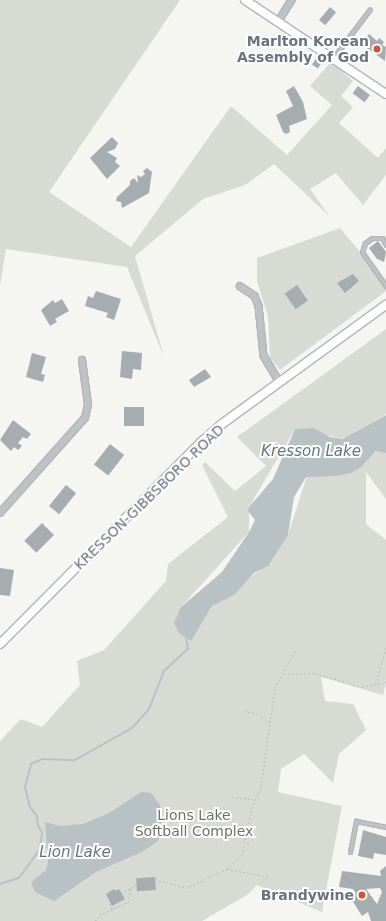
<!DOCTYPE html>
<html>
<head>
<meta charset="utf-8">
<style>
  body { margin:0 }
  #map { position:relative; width:386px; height:921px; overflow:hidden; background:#f5f5f2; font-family:"DejaVu Sans",sans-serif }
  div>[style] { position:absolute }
  .green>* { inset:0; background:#d7dbd3 }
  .water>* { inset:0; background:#b8c2c5 }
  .stream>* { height:2px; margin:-1px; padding:0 1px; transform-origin:1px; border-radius:1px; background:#b8c2c5 }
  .building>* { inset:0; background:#a6adb1; transform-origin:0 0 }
  .path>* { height:1px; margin-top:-0.5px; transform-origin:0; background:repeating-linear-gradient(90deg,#babcbe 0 2px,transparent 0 4px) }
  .roads { filter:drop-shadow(1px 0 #b1b6b9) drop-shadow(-1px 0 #b1b6b9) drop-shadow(0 1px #b1b6b9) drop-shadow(0 -1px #b1b6b9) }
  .lane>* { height:3px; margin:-1.5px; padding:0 1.5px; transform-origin:1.5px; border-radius:1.5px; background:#bec2c5 }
  .street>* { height:5.5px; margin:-2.75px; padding:0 2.75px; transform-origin:2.75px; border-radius:2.75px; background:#bec2c5 }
  .secondary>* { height:8px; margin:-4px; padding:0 4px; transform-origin:4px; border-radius:4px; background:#fff }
  .dots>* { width:11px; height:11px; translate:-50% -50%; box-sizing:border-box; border:2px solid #fff; border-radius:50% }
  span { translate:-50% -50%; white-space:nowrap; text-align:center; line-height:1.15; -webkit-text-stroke:4px #fff; paint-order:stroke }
  .poi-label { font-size:14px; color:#67757f; font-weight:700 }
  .right { translate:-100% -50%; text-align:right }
  .street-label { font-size:14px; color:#67757f }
  .park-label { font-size:14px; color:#6a7765 }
  .water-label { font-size:15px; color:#63777c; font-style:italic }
</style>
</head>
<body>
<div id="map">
  <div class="green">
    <i style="clip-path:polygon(0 0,180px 0,49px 192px,131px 247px,231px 106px,287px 155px,332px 105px,310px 86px,331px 62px,353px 81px,341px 96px,353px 107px,339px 123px,378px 158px,386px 148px,386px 175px,363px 205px,336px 173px,310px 189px,330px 217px,274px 164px,245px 185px,203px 199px,135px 256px,164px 357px,127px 267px,6px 249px,0 286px)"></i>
    <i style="clip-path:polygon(340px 228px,386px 283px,386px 291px,280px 370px,270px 358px,268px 317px,257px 281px,257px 258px)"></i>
    <i style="clip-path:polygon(386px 329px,386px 414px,345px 439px,295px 429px,249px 507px,249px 532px,181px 607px,191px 640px,212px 606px,260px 570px,288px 535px,307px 476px,351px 473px,378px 450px,386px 451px,386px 499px,366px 472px,366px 524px,386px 540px,386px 683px,383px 695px,321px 677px,325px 701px,353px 704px,366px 730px,339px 754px,333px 783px,304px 754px,281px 769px,278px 792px,342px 806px,322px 912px,257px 885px,247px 895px,202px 921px,0 921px,0 741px,21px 719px,42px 727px,80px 685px,77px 661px,104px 650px,166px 581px,168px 564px,228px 517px,202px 465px,205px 462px,235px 491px,266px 466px,237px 437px)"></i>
  </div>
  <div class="water">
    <i style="clip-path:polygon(386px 415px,386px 453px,376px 451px,361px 467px,351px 473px,335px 476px,306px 477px,294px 497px,288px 535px,268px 566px,254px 573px,234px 595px,212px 606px,191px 641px,179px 633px,174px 623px,181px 607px,222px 572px,249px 532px,255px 520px,248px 511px,249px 507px,273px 479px,295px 429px,314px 428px,330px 437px,343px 439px)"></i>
    <i style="clip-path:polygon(141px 792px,151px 793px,160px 805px,162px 824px,158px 841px,142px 852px,96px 872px,54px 901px,35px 892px,31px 882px,46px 870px,48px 863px,45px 822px,60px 826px,83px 824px,109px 813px)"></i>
  </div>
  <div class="stream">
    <i style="left:0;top:884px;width:20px;rotate:-18deg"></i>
    <i style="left:19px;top:878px;width:36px;rotate:-54deg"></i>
    <i style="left:40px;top:849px;width:17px;rotate:-83deg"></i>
    <i style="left:42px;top:832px;width:7px;rotate:-124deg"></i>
    <i style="left:38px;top:826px;width:10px;rotate:-96deg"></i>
    <i style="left:37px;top:816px;width:11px;rotate:-128deg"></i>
    <i style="left:30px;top:807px;width:21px;rotate:-104deg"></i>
    <i style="left:25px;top:787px;width:24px;rotate:-75deg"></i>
    <i style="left:31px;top:764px;width:12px;rotate:-24deg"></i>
    <i style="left:42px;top:759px;width:33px;rotate:2deg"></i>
    <i style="left:75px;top:760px;width:65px;rotate:-29.3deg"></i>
    <i style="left:132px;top:728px;width:25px;rotate:-48deg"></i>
    <i style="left:149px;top:709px;width:41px;rotate:-68.5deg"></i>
    <i style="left:164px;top:671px;width:33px;rotate:-43deg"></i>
    <i style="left:188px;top:649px;width:11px;rotate:-100deg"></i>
  </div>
  <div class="building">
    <i style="left:330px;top:7px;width:8px;height:17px;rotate:40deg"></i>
    <i style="clip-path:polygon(369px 34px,377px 41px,379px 38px,384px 42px,382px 45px,386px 47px,385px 61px,361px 44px)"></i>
    <i style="left:317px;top:57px;width:7px;height:9px;rotate:34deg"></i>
    <i style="clip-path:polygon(294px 86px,303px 102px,307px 119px,289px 126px,290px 132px,286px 134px,283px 132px,276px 115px,293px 106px,286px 91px)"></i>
    <i style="left:358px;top:86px;width:15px;height:9px;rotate:37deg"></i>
    <i style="clip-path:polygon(112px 137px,118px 143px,115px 149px,107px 152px,117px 158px,115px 162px,120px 166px,107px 179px,90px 158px)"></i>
    <i style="clip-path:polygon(147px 168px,152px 172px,149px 193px,122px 208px,121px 202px,116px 201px,117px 197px,130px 185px,130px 181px,134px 178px,138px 183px,137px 175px,141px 177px,145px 174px,143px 171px)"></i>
    <i style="clip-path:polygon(378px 241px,386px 252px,384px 262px,377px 259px,369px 248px)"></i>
    <i style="clip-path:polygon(353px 274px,359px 281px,345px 293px,337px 283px)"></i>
    <i style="left:297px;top:285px;width:19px;height:15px;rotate:55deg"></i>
    <i style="clip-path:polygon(96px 291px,121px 299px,114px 320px,106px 317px,108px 313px,85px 306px,88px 296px,93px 298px)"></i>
    <i style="clip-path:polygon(62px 299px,69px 311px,55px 319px,57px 322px,50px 326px,41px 310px,53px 300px,55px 303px)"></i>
    <i style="clip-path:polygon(122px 351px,142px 353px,141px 370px,133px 369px,132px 379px,120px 377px)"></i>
    <i style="clip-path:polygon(32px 353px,46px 357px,41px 374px,45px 375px,43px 382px,26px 377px)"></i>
    <i style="clip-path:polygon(205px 369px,211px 377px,194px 387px,189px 380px)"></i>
    <i style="left:124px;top:407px;width:20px;height:19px"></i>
    <i style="clip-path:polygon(13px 420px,31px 434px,27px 439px,23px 437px,18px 443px,22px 446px,18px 450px,14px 447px,11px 451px,0 440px)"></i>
    <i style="left:110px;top:444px;width:18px;height:26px;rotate:38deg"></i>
    <i style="left:66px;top:485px;width:13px;height:27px;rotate:39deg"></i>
    <i style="left:42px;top:523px;width:17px;height:25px;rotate:45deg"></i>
    <i style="clip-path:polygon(0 568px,14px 570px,10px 596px,0 595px)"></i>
    <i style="clip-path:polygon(363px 830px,386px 837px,386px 855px,374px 853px,373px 859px,358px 856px)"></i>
    <i style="clip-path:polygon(evenodd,386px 866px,386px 921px,371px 921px,368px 912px,362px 916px,350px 897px,356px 893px,353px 889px,339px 887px,342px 871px,381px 876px,380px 871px,386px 866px,380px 888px,382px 892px,377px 904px,366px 889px,380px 888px)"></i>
    <i style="left:155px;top:877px;width:13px;height:19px;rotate:86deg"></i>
    <i style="clip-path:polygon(114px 889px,116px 891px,119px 889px,125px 899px,112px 906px,106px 894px)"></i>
  </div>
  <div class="path">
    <i style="left:284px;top:674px;width:31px;rotate:-2deg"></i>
    <i style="left:315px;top:673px;width:49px;rotate:16.6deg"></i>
    <i style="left:362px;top:687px;width:25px;rotate:-12deg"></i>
    <i style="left:376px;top:684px;width:38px;rotate:-75deg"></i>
    <i style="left:244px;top:711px;width:16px;rotate:11deg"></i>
    <i style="left:260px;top:714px;width:13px;rotate:42deg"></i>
    <i style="left:232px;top:797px;width:23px;rotate:7deg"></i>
    <i style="left:247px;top:843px;width:4px;rotate:14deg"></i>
    <i style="left:227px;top:869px;width:44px;rotate:10.5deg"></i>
    <i style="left:155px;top:879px;width:32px;rotate:16deg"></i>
    <i style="left:186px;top:888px;width:45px;rotate:-24.9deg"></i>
    <i style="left:227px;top:869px;width:21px;rotate:-43deg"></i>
    <i style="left:242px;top:855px;width:48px;rotate:-78deg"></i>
    <i style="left:252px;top:808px;width:24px;rotate:-68deg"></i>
    <i style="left:261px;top:786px;width:99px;rotate:-81.9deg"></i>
    <i style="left:275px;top:688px;width:42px;rotate:-61.6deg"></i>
    <i style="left:121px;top:893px;width:11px;rotate:-27deg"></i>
    <i style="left:109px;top:900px;width:11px;rotate:75deg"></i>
    <i style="left:95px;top:921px;width:8px;rotate:-50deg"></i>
    <i style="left:100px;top:915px;width:31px;rotate:-25deg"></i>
    <i style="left:128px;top:902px;width:14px;rotate:-78deg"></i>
    <i style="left:131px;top:888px;width:7px;rotate:-34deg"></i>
  </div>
  <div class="roads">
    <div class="lane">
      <i style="left:333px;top:58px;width:61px;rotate:-52.9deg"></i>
      <i style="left:386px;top:245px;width:8px;rotate:-120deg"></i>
      <i style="left:382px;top:238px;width:10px;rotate:180deg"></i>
      <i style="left:372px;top:238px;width:9px;rotate:144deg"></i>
      <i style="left:365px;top:243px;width:9px;rotate:108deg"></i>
      <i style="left:362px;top:252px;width:42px;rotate:54.8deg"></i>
      <i style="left:350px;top:852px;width:32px;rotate:-79deg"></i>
      <i style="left:356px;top:821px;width:31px;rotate:11deg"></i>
    </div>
    <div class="street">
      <i style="left:278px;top:22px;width:26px;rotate:-58deg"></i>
      <i style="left:240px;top:286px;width:18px;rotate:34deg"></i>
      <i style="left:255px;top:296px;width:11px;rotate:68deg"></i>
      <i style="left:259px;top:306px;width:50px;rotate:84.3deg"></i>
      <i style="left:264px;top:356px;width:31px;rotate:59deg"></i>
      <i style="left:0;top:513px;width:127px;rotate:-48.2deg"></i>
      <i style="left:85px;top:418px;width:13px;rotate:-77deg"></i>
      <i style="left:88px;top:405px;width:45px;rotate:-97.6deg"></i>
    </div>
    <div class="secondary">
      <i style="left:245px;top:0;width:169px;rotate:33.7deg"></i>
      <i style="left:0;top:644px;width:284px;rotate:-45.1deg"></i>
      <i style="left:200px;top:443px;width:29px;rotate:-41deg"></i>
      <i style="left:222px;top:424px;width:203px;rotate:-36deg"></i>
    </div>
  </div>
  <div class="dots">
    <i style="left:377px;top:49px;background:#ce5538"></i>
    <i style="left:362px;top:895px;background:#ce5538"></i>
  </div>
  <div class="poi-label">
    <span class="right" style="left:369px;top:49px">Marlton Korean<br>Assembly of God</span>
    <span class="right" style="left:354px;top:895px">Brandywine</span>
  </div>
  <div class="street-label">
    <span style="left:149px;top:497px;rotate:-44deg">KRESSON-GIBBSBORO ROAD</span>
  </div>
  <div class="park-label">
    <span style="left:194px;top:823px">Lions Lake<br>Softball Complex</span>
  </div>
  <div class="water-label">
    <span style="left:311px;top:452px">Kresson Lake</span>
    <span style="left:75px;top:853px">Lion Lake</span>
  </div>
</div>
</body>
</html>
